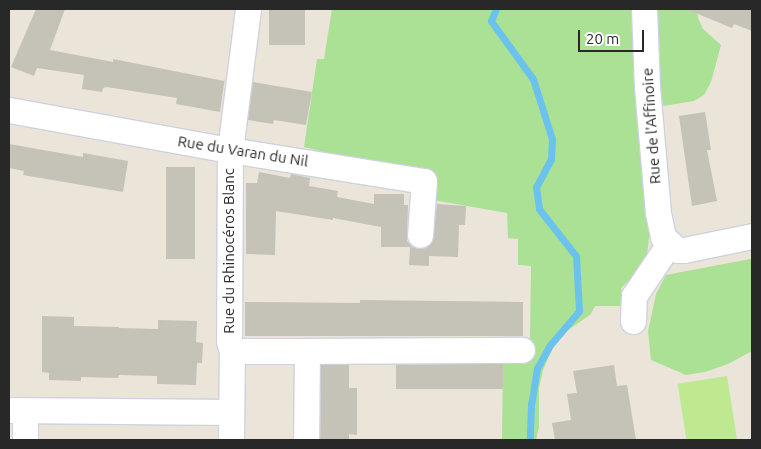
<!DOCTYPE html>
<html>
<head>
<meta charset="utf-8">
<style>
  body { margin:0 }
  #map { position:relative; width:761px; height:449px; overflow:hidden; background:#eae4d9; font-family:Ubuntu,sans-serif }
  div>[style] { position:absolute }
  .green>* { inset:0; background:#abe195 }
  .pitch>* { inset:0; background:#bee991; transform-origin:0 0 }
  .stream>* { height:7px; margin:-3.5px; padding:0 3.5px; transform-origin:3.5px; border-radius:3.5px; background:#6bc3ed }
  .building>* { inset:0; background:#c5c2b8; transform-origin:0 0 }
  .roads { filter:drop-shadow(1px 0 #ced1e1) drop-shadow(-1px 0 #ced1e1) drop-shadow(0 1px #ced1e1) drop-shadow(0 -1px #ced1e1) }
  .minor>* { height:25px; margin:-12.5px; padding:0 12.5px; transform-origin:12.5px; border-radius:12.5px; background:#fff }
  span { translate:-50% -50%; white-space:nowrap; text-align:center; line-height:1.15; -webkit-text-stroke:4px #fff; paint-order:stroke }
  .street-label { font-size:15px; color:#282828 }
  .frame { position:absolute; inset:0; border:10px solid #282828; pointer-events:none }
  .scale { position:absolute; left:578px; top:30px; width:66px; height:22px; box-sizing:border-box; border:2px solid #282828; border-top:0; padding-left:6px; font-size:15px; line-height:18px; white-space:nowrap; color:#282828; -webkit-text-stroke:4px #fff; paint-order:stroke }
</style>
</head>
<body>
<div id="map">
  <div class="green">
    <i style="clip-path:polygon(332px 9px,634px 9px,650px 230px,647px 255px,636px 274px,621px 288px,623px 306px,595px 306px,591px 314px,567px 331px,553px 347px,543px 370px,539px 388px,539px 427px,536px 440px,502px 440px,503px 362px,521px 362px,530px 337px,531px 266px,518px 265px,518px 239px,508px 238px,507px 213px,433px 200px,344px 157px,304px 147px,317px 59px,324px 59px)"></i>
    <i style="clip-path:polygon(656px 9px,697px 9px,698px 18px,703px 29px,721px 45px,711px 82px,704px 95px,694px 101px,663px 106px,658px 60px)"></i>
    <i style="clip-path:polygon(750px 259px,752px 260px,752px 351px,728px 364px,705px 372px,686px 375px,651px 360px,648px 331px,656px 294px,666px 275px)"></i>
  </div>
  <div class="pitch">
    <i style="left:727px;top:376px;width:65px;height:50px;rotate:81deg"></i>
  </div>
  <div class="stream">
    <i style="left:496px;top:9px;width:13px;rotate:113deg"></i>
    <i style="left:491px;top:21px;width:72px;rotate:54.1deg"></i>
    <i style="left:533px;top:79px;width:63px;rotate:72.4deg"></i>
    <i style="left:552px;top:139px;width:20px;rotate:93deg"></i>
    <i style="left:551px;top:159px;width:32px;rotate:118deg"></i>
    <i style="left:536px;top:187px;width:22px;rotate:82deg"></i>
    <i style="left:539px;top:209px;width:60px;rotate:51.8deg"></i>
    <i style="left:576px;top:256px;width:55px;rotate:86.9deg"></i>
    <i style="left:579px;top:311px;width:45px;rotate:130.5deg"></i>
    <i style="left:550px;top:345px;width:26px;rotate:119deg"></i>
    <i style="left:537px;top:368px;width:36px;rotate:99deg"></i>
    <i style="left:531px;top:404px;width:36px;rotate:92deg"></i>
  </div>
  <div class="building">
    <i style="clip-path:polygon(36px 9px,65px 9px,50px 50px,113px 62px,113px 59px,224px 81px,225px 77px,220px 112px,176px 104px,177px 98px,107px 87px,103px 88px,102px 92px,82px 89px,84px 75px,37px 68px,34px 76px,11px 67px)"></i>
    <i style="left:269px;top:9px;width:36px;height:36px"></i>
    <i style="clip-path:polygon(686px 9px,752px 9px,752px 31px,734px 24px,732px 28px)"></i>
    <i style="clip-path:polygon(253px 82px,312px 92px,306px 125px,274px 120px,273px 124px,248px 120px)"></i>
    <i style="clip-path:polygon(705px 112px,711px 150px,707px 150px,717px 201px,692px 206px,679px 116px)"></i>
    <i style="clip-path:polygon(9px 144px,83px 157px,83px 153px,128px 161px,123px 192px,23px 175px,24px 171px,9px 168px)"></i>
    <i style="left:166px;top:167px;width:29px;height:92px"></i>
    <i style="clip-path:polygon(259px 172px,290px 178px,291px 174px,310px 178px,309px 186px,338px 191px,337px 197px,374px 204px,374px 194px,404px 194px,404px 205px,408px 205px,407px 241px,412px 247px,418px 249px,426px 248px,432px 243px,437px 204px,466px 206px,465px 225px,459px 225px,458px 257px,429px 256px,429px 266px,409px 265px,410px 247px,381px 247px,381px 227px,333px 218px,333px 220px,276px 211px,275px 255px,246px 254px,246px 183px,257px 183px)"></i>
    <i style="clip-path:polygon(360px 300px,523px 302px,523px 336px,245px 336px,245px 302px,360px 303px)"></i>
    <i style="clip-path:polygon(42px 316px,74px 317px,74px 326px,119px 327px,119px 328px,158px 329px,158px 320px,197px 321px,196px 342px,203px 343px,202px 363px,197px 363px,196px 385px,157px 384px,157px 376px,119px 375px,118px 378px,81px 377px,81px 381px,49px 380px,49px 373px,42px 372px)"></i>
    <i style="left:503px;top:364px;width:25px;height:107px;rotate:90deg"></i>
    <i style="clip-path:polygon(321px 365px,349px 365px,349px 388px,357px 388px,357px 435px,349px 434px,349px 440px,320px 440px)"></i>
    <i style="clip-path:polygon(614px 365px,617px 386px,627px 385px,636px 440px,555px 440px,552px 423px,571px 420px,567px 394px,577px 393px,573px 371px)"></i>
  </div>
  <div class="roads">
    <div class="minor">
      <i style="left:644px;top:9px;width:78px;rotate:87.8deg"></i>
      <i style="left:647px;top:87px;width:126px;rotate:85deg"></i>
      <i style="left:658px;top:213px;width:25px;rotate:78deg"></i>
      <i style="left:663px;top:237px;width:19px;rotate:43deg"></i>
      <i style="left:677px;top:250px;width:7px"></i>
      <i style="left:684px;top:250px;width:69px;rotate:-11.6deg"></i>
      <i style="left:9px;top:110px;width:225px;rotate:10.3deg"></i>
      <i style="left:230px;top:150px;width:196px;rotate:9.1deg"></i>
      <i style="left:424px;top:181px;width:54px;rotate:94.2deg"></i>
      <i style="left:633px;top:321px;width:25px;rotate:-88deg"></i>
      <i style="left:634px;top:296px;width:63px;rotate:-56.1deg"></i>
      <i style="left:232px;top:351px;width:75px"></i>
      <i style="left:307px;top:351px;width:89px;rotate:90.6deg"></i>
      <i style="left:307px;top:351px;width:215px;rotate:-0.3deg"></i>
      <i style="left:9px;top:410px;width:222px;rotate:0.5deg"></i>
      <i style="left:25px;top:440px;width:29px;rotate:-90deg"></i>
      <i style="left:231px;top:440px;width:89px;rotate:-89.4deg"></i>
      <i style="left:232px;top:351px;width:10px;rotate:-107deg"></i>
      <i style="left:229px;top:341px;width:191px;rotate:-89.7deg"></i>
      <i style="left:230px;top:150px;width:142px;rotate:-82.7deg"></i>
    </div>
  </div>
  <div class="street-label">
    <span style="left:651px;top:126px;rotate:-94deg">Rue de l'Affinoire</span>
    <span style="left:243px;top:151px;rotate:9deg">Rue du Varan du Nil</span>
    <span style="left:229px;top:251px;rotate:-90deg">Rue du Rhinocéros Blanc</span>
  </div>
  <div class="frame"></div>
  <div class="scale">20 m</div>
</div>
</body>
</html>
